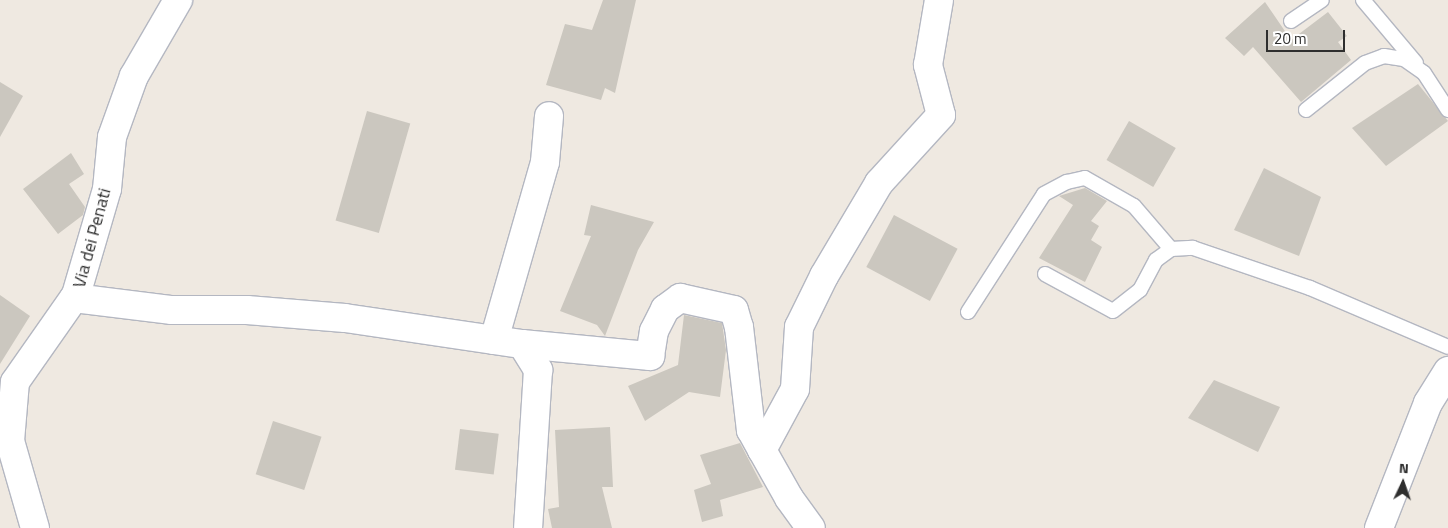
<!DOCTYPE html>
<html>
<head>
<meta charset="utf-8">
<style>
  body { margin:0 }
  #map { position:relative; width:1448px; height:528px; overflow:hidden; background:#efe9e1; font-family:"Titillium Web",sans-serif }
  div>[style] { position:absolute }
  .building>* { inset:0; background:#cbc7bf; transform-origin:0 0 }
  .roads { filter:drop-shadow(1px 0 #b4b7c1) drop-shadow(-1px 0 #b4b7c1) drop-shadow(0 1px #b4b7c1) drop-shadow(0 -1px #b4b7c1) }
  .service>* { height:14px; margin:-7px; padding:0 7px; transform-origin:7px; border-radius:7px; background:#fff }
  .minor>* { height:28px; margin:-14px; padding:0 14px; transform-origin:14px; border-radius:14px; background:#fff }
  span { translate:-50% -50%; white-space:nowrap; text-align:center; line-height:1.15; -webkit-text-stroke:5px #fff; paint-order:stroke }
  .street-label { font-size:18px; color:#2e2e2e }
  .north { position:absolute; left:1378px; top:458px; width:50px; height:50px; -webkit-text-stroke:4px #fff; paint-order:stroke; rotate:3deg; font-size:14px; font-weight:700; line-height:20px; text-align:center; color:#2e2e2e }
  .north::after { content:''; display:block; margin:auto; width:18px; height:22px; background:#2e2e2e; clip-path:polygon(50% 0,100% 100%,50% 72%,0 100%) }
  .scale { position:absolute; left:1266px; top:30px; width:79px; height:22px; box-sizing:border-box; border:2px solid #2e2e2e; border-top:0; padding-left:6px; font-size:15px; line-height:18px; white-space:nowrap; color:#2e2e2e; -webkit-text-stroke:4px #fff; paint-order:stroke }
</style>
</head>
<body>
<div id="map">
  <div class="building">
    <i style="clip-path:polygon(603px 0,636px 0,615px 93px,605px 88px,601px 100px,546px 85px,565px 24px,592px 30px)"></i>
    <i style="clip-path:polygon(1265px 2px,1291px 40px,1328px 12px,1347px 36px,1338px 42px,1351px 60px,1301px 102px,1253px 47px,1244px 56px,1225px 38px)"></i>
    <i style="clip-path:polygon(0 82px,23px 96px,0 137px)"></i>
    <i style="clip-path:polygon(1418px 84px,1448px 121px,1386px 166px,1352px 128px)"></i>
    <i style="left:367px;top:111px;width:45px;height:114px;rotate:16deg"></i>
    <i style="left:1129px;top:121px;width:54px;height:45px;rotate:30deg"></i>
    <i style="clip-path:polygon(71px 153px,84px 174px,69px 184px,85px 207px,83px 215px,58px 234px,23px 189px)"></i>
    <i style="clip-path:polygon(1264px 168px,1321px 197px,1299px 256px,1234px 230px)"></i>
    <i style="clip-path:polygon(1085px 188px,1107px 201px,1091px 221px,1099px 226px,1091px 240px,1102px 247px,1085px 282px,1039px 258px,1073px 205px,1059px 196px)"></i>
    <i style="clip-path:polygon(591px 205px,654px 222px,638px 250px,605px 336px,597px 325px,560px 311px,591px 236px,584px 235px)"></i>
    <i style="left:894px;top:215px;width:72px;height:59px;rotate:28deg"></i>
    <i style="clip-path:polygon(0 295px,30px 316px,0 364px)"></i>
    <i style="clip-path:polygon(684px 315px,722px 323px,726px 350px,720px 397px,689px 392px,645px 421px,628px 386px,678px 365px)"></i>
    <i style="clip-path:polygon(1214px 380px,1280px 407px,1258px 452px,1188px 418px)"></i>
    <i style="left:273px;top:421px;width:51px;height:56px;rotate:18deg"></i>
    <i style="clip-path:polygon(610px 427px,613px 487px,602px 487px,612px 528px,552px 528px,548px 509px,559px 507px,555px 430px)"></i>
    <i style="left:460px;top:429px;width:39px;height:41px;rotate:7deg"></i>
    <i style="clip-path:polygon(740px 443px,763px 487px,720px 500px,723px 516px,702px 522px,694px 490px,711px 484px,700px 455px)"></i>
  </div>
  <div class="roads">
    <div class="service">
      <i style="left:1363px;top:0;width:82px;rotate:49.9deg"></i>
      <i style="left:1291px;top:21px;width:37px;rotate:-34deg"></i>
      <i style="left:1306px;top:110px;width:75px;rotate:-38.5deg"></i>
      <i style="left:1365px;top:63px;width:20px;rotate:-20deg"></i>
      <i style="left:1384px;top:56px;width:20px;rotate:9deg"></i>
      <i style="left:1404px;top:59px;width:24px;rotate:35deg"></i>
      <i style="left:1424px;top:73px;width:44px;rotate:57deg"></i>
      <i style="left:1045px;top:274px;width:77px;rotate:28.6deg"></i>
      <i style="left:1113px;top:311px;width:34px;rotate:-38deg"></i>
      <i style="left:1140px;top:290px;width:34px;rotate:-62deg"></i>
      <i style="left:1156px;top:260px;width:19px;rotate:-36deg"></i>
      <i style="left:1171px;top:249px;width:22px;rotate:-3deg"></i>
      <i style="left:1193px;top:248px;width:124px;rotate:18.9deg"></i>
      <i style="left:1310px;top:288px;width:150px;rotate:23.1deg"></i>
      <i style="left:968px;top:312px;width:140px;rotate:-57.2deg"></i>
      <i style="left:1044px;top:194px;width:26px;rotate:-28deg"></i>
      <i style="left:1067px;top:182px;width:18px;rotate:-13deg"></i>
      <i style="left:1085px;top:178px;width:56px;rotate:29.7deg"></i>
      <i style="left:1134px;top:206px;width:57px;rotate:49.3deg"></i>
    </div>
    <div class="minor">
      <i style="left:74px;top:298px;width:99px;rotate:7deg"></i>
      <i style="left:172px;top:310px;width:75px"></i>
      <i style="left:247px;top:310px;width:98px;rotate:4.7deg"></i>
      <i style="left:345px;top:318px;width:179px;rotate:8.4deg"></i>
      <i style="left:522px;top:344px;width:31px;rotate:58deg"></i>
      <i style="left:538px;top:370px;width:158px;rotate:93.6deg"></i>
      <i style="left:494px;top:340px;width:185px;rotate:-74deg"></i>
      <i style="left:545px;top:162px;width:46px;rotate:-85deg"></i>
      <i style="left:522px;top:344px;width:129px;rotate:5.4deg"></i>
      <i style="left:650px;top:356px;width:25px;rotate:-81deg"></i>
      <i style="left:654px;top:331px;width:25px;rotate:-63deg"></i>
      <i style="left:665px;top:309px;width:19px;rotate:-36deg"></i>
      <i style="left:680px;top:298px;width:55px;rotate:12.5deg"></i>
      <i style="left:734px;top:310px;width:18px;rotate:74deg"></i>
      <i style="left:739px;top:327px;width:104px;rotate:83.4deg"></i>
      <i style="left:751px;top:430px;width:23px;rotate:61deg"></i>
      <i style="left:762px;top:450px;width:69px;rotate:-61.6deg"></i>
      <i style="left:795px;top:389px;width:62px;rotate:-86.3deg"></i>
      <i style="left:799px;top:327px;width:57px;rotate:-63.9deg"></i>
      <i style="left:824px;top:276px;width:108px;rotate:-59.4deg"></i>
      <i style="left:879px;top:183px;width:92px;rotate:-47.6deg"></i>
      <i style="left:941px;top:115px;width:52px;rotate:-104.6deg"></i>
      <i style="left:928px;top:65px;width:66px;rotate:-80.4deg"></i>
      <i style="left:762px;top:450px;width:55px;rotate:60.6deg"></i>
      <i style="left:789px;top:498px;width:37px;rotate:54deg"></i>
      <i style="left:35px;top:528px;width:91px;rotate:-106deg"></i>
      <i style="left:10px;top:441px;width:59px;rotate:-85.2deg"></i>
      <i style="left:15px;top:382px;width:106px;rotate:-55deg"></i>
      <i style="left:76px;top:295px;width:110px;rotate:-73.7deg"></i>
      <i style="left:107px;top:189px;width:52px;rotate:-84.5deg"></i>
      <i style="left:112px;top:137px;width:65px;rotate:-70.2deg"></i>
      <i style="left:134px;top:76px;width:88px;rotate:-59.9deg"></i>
      <i style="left:1379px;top:528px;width:134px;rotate:-68.6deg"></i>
      <i style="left:1428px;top:403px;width:38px;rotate:-58deg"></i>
    </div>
  </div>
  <div class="street-label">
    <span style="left:92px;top:238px;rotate:-75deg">Via dei Penati</span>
  </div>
  <div class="north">N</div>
  <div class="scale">20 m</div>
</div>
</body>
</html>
